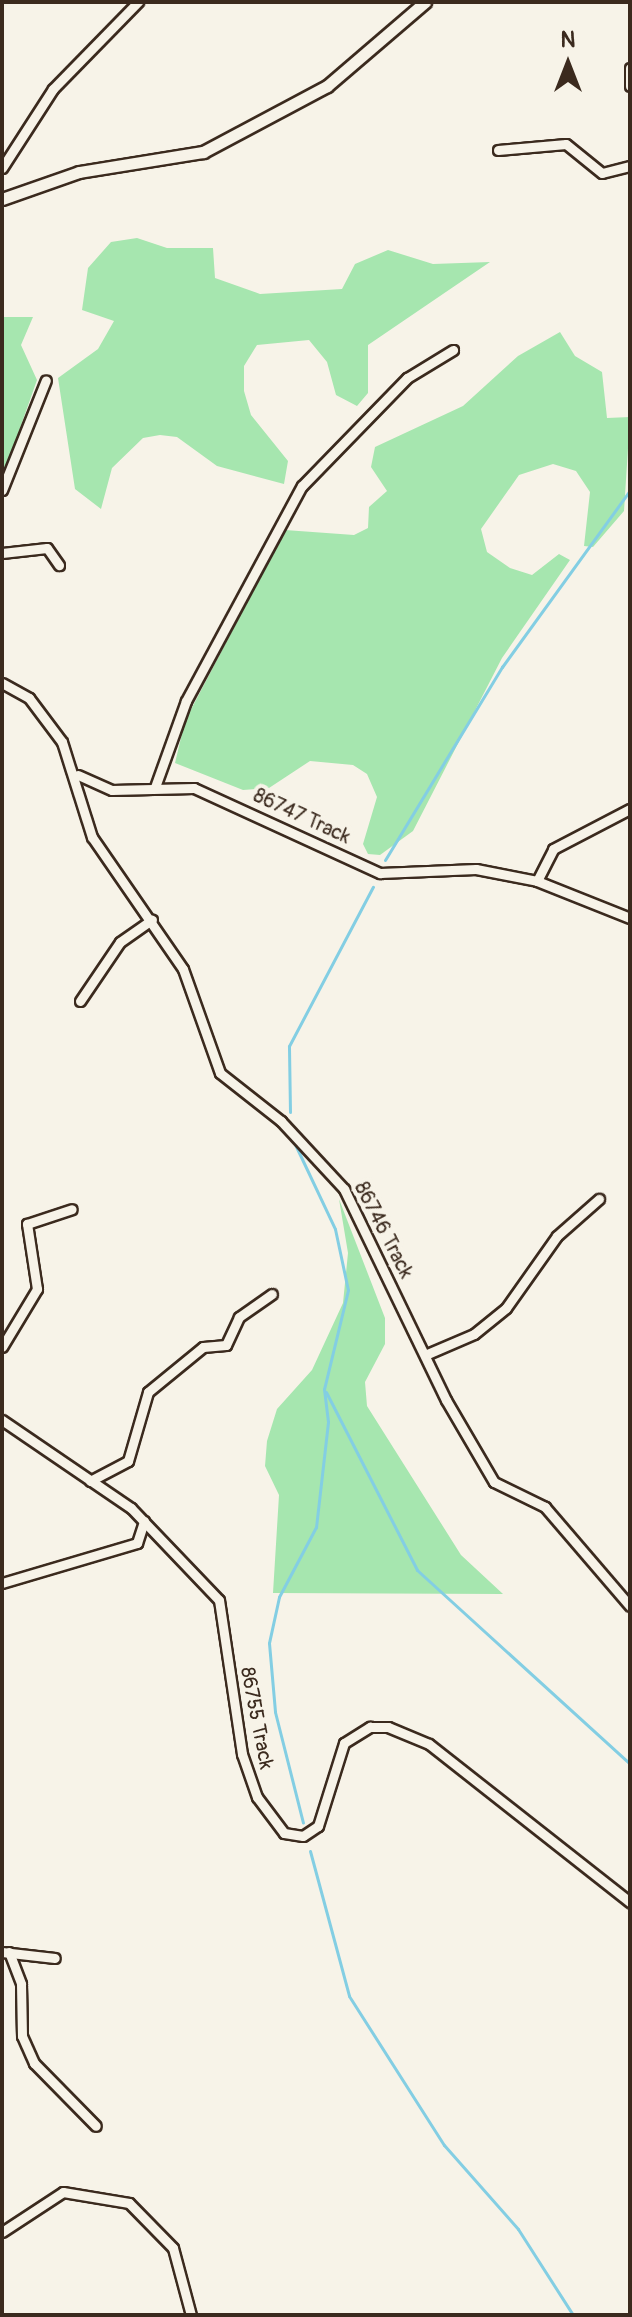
<!DOCTYPE html>
<html>
<head>
<meta charset="utf-8">
<style>
  body { margin:0 }
  #map { position:relative; width:632px; height:2317px; overflow:hidden; background:#f7f3e8; font-family:Pangolin,sans-serif }
  div>[style] { position:absolute }
  .green>* { inset:0; background:#a6e6af }
  .stream>* { height:3px; margin:-1.5px; padding:0 1.5px; transform-origin:1.5px; border-radius:1.5px; background:#83cee3 }
  .roads { filter:drop-shadow(2px 0 #3b2a1e) drop-shadow(-2px 0 #3b2a1e) drop-shadow(0 2px #3b2a1e) drop-shadow(0 -2px #3b2a1e) }
  .minor>* { height:9px; margin:-4.5px; padding:0 4.5px; transform-origin:4.5px; border-radius:4.5px; background:#f7f3e8 }
  .tertiary>* { height:11px; margin:-5.5px; padding:0 5.5px; transform-origin:5.5px; border-radius:5.5px; background:#f7f3e8 }
  span { translate:-50% -50%; white-space:nowrap; text-align:center; line-height:1.15; -webkit-text-stroke:8px #f7f3e8; paint-order:stroke }
  .street-label { font-size:20px; color:#3b2a1e }
  .frame { position:absolute; inset:0; border:4px solid #3b2a1e; pointer-events:none }
  .north { position:absolute; left:528px; top:24px; width:80px; height:80px; -webkit-text-stroke:6px #f7f3e8; paint-order:stroke; rotate:0deg; font-size:22px; font-weight:700; line-height:32px; text-align:center; color:#3b2a1e }
  .north::after { content:''; display:block; margin:auto; width:28px; height:36px; background:#3b2a1e; clip-path:polygon(50% 0,100% 100%,50% 72%,0 100%) }
</style>
</head>
<body>
<div id="map">
  <div class="green">
    <i style="clip-path:polygon(137px 238px,167px 248px,213px 248px,215px 278px,260px 294px,342px 289px,355px 264px,388px 250px,433px 264px,490px 262px,368px 345px,368px 393px,357px 406px,336px 395px,327px 362px,309px 340px,257px 345px,244px 366px,244px 391px,251px 415px,288px 461px,284px 484px,217px 466px,177px 437px,160px 435px,143px 438px,112px 468px,101px 509px,75px 489px,58px 378px,98px 349px,114px 321px,82px 310px,88px 268px,111px 242px)"></i>
    <i style="clip-path:polygon(2px 317px,33px 317px,21px 345px,37px 380px,2px 479px)"></i>
    <i style="clip-path:polygon(560px 332px,575px 356px,602px 372px,607px 418px,630px 417px,624px 511px,593px 547px,584px 546px,590px 492px,576px 471px,553px 464px,519px 475px,481px 529px,487px 552px,510px 568px,532px 575px,559px 554px,570px 560px,502px 658px,413px 831px,380px 855px,368px 854px,363px 844px,377px 797px,367px 774px,353px 765px,310px 761px,269px 788px,243px 790px,175px 763px,185px 721px,285px 530px,354px 535px,368px 528px,369px 507px,387px 491px,371px 467px,375px 447px,463px 406px,518px 356px)"></i>
    <i style="clip-path:polygon(339px 1199px,385px 1318px,385px 1344px,365px 1382px,367px 1406px,461px 1555px,503px 1594px,273px 1593px,279px 1495px,265px 1466px,267px 1441px,277px 1409px,312px 1370px,343px 1303px,348px 1253px)"></i>
  </div>
  <div class="stream">
    <i style="left:385px;top:860px;width:226px;rotate:-58.8deg"></i>
    <i style="left:502px;top:667px;width:218px;rotate:-54.1deg"></i>
    <i style="left:290px;top:1112px;width:66px;rotate:-90.9deg"></i>
    <i style="left:289px;top:1046px;width:180px;rotate:-62.2deg"></i>
    <i style="left:293px;top:1140px;width:98px;rotate:64.7deg"></i>
    <i style="left:335px;top:1229px;width:62px;rotate:78deg"></i>
    <i style="left:348px;top:1290px;width:102px;rotate:103.6deg"></i>
    <i style="left:324px;top:1389px;width:33px;rotate:83deg"></i>
    <i style="left:328px;top:1422px;width:106px;rotate:96.5deg"></i>
    <i style="left:316px;top:1527px;width:79px;rotate:117.9deg"></i>
    <i style="left:279px;top:1597px;width:47px;rotate:102.3deg"></i>
    <i style="left:269px;top:1643px;width:69px;rotate:85deg"></i>
    <i style="left:275px;top:1712px;width:114px;rotate:75.8deg"></i>
    <i style="left:326px;top:1392px;width:200px;rotate:62.9deg"></i>
    <i style="left:417px;top:1570px;width:288px;rotate:42.3deg"></i>
    <i style="left:310px;top:1851px;width:150px;rotate:74.9deg"></i>
    <i style="left:349px;top:1996px;width:177px;rotate:57.5deg"></i>
    <i style="left:444px;top:2145px;width:112px;rotate:48.6deg"></i>
    <i style="left:518px;top:2229px;width:102px;rotate:57.4deg"></i>
  </div>
  <div class="roads">
    <div class="minor">
      <i style="left:630px;top:68px;width:18px;rotate:90deg"></i>
      <i style="left:498px;top:150px;width:68px;rotate:-5deg"></i>
      <i style="left:566px;top:144px;width:46px;rotate:38.9deg"></i>
      <i style="left:602px;top:173px;width:29px;rotate:-14deg"></i>
      <i style="left:2px;top:168px;width:94px;rotate:-57.2deg"></i>
      <i style="left:53px;top:89px;width:122px;rotate:-45.7deg"></i>
      <i style="left:2px;top:490px;width:118px;rotate:-68.2deg"></i>
      <i style="left:2px;top:553px;width:45px;rotate:-6.3deg"></i>
      <i style="left:47px;top:548px;width:21px;rotate:55deg"></i>
      <i style="left:2px;top:683px;width:31px;rotate:29deg"></i>
      <i style="left:29px;top:698px;width:55px;rotate:53.1deg"></i>
      <i style="left:62px;top:742px;width:100px;rotate:72.5deg"></i>
      <i style="left:92px;top:837px;width:160px;rotate:55.4deg"></i>
      <i style="left:183px;top:969px;width:110px;rotate:70.4deg"></i>
      <i style="left:220px;top:1073px;width:78px;rotate:38.2deg"></i>
      <i style="left:281px;top:1121px;width:93px;rotate:47.2deg"></i>
      <i style="left:344px;top:1189px;width:234px;rotate:64.2deg"></i>
      <i style="left:446px;top:1400px;width:95px;rotate:59.7deg"></i>
      <i style="left:494px;top:1482px;width:57px;rotate:26.1deg"></i>
      <i style="left:545px;top:1507px;width:130px;rotate:49.4deg"></i>
      <i style="left:78px;top:775px;width:37px;rotate:24deg"></i>
      <i style="left:112px;top:790px;width:82px;rotate:-1.4deg"></i>
      <i style="left:194px;top:788px;width:205px;rotate:24.6deg"></i>
      <i style="left:380px;top:873px;width:96px;rotate:-2.4deg"></i>
      <i style="left:476px;top:869px;width:62px;rotate:11.1deg"></i>
      <i style="left:537px;top:881px;width:100px;rotate:21.7deg"></i>
      <i style="left:155px;top:787px;width:91px;rotate:-70.2deg"></i>
      <i style="left:186px;top:701px;width:244px;rotate:-61.7deg"></i>
      <i style="left:302px;top:486px;width:151px;rotate:-45.8deg"></i>
      <i style="left:407px;top:378px;width:54px;rotate:-31.3deg"></i>
      <i style="left:537px;top:881px;width:36px;rotate:-63deg"></i>
      <i style="left:553px;top:849px;width:87px;rotate:-27.5deg"></i>
      <i style="left:80px;top:1001px;width:71px;rotate:-55.9deg"></i>
      <i style="left:120px;top:942px;width:39px;rotate:-35deg"></i>
      <i style="left:2px;top:1347px;width:68px;rotate:-58.9deg"></i>
      <i style="left:37px;top:1289px;width:66px;rotate:-98.7deg"></i>
      <i style="left:27px;top:1224px;width:47px;rotate:-18.4deg"></i>
      <i style="left:425px;top:1355px;width:53px;rotate:-23.2deg"></i>
      <i style="left:474px;top:1334px;width:41px;rotate:-39.1deg"></i>
      <i style="left:506px;top:1308px;width:88px;rotate:-54.7deg"></i>
      <i style="left:557px;top:1236px;width:56px;rotate:-41.4deg"></i>
      <i style="left:2px;top:1420px;width:156px;rotate:34.3deg"></i>
      <i style="left:131px;top:1508px;width:127px;rotate:46.3deg"></i>
      <i style="left:219px;top:1600px;width:156px;rotate:81.5deg"></i>
      <i style="left:242px;top:1754px;width:46px;rotate:70.8deg"></i>
      <i style="left:257px;top:1797px;width:45px;rotate:53.1deg"></i>
      <i style="left:284px;top:1833px;width:19px;rotate:9deg"></i>
      <i style="left:303px;top:1836px;width:18px;rotate:-34deg"></i>
      <i style="left:318px;top:1826px;width:87px;rotate:-72.6deg"></i>
      <i style="left:344px;top:1743px;width:31px;rotate:-32deg"></i>
      <i style="left:370px;top:1727px;width:18px"></i>
      <i style="left:388px;top:1727px;width:44px;rotate:22.5deg"></i>
      <i style="left:429px;top:1744px;width:256px;rotate:38.2deg"></i>
      <i style="left:90px;top:1481px;width:43px;rotate:-27.8deg"></i>
      <i style="left:128px;top:1461px;width:72px;rotate:-73.8deg"></i>
      <i style="left:148px;top:1392px;width:71px;rotate:-39.3deg"></i>
      <i style="left:203px;top:1347px;width:23px;rotate:-5deg"></i>
      <i style="left:226px;top:1345px;width:31px;rotate:-65deg"></i>
      <i style="left:239px;top:1317px;width:40px;rotate:-34.9deg"></i>
      <i style="left:2px;top:1583px;width:141px;rotate:-16.5deg"></i>
      <i style="left:137px;top:1543px;width:23px;rotate:-72deg"></i>
      <i style="left:2px;top:1952px;width:53px;rotate:6.5deg"></i>
      <i style="left:9px;top:1952px;width:34px;rotate:69deg"></i>
      <i style="left:21px;top:1984px;width:52px;rotate:88.9deg"></i>
      <i style="left:22px;top:2036px;width:30px;rotate:66deg"></i>
      <i style="left:34px;top:2063px;width:88px;rotate:45.5deg"></i>
      <i style="left:2px;top:2232px;width:73px;rotate:-33.3deg"></i>
      <i style="left:63px;top:2192px;width:67px;rotate:9.5deg"></i>
      <i style="left:129px;top:2203px;width:63px;rotate:45.6deg"></i>
      <i style="left:173px;top:2248px;width:69px;rotate:75deg"></i>
    </div>
    <div class="tertiary">
      <i style="left:2px;top:199px;width:82px;rotate:-19.3deg"></i>
      <i style="left:79px;top:172px;width:126px;rotate:-9.2deg"></i>
      <i style="left:203px;top:152px;width:140px;rotate:-28deg"></i>
      <i style="left:327px;top:86px;width:129px;rotate:-40.6deg"></i>
    </div>
  </div>
  <div class="street-label">
    <span style="left:302px;top:816px;rotate:25deg">86747 Track</span>
    <span style="left:384px;top:1230px;rotate:63deg">86746 Track</span>
    <span style="left:257px;top:1718px;rotate:79deg">86755 Track</span>
  </div>
  <div class="frame"></div>
  <div class="north">N</div>
</div>
</body>
</html>
